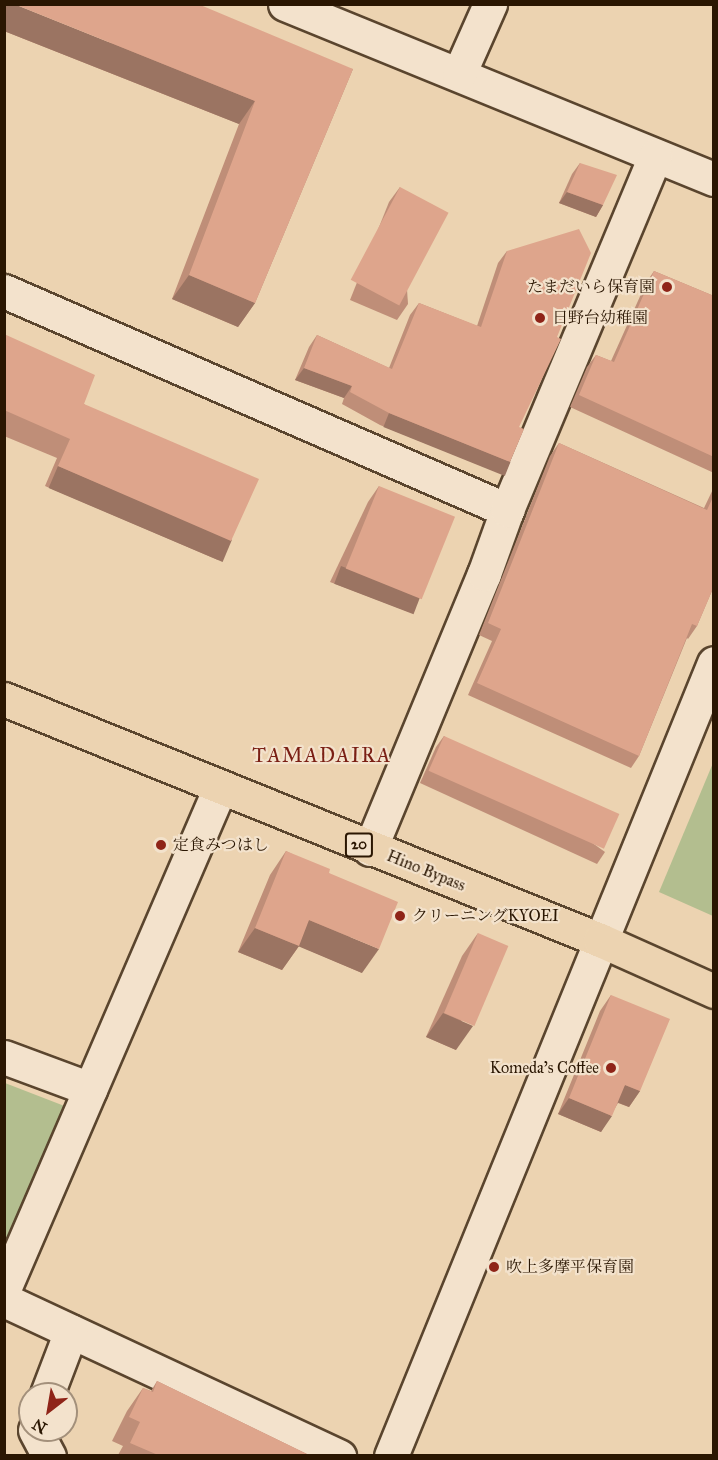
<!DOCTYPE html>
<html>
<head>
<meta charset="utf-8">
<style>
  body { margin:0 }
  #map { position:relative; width:718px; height:1460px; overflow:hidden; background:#ecd3b1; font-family:"IM FELL Great Primer","Noto Serif JP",serif }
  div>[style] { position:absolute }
  .green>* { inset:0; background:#b3be8f }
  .roads { filter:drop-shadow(2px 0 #5a452e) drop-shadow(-2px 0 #5a452e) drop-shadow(0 2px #5a452e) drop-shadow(0 -2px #5a452e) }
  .minor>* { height:33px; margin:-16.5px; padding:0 16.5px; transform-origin:16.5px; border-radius:16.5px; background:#f3e2cc }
  .highway>* { height:33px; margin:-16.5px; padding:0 16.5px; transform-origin:16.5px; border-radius:16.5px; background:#ecd3b1 }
  .wall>* { inset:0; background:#bf8e78 }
  .shaded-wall>* { inset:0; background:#9b7462; transform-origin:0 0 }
  .building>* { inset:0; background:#dea58c; transform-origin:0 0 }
  .dots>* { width:16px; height:16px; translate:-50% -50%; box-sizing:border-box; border:3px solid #f3e2cc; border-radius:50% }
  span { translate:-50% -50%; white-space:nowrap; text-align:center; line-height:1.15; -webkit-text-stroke:4.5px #f3e2cc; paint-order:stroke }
  .shield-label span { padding:2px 4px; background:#f3e2cc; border:2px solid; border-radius:4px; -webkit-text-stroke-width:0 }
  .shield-label { font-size:15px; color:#2a1602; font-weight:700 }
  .poi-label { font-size:16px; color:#2a1602 }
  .right { translate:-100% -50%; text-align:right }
  .left { translate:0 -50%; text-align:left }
  .street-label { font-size:16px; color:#2a1602 }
  .quarter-label { font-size:20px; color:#7a1f14; letter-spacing:1.5px }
  .frame { position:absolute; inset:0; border:6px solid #2a1602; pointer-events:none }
  .north { position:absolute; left:18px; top:1382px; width:60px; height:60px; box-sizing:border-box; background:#f3e2cc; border:2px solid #a3907b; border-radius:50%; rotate:211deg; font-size:16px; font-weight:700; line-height:24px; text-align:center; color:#2a1602 }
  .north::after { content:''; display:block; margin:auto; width:21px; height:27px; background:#8f2418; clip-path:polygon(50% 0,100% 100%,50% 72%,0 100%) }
</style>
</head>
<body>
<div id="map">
  <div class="green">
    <i style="clip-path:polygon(713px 763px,714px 916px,713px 916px,659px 892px)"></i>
    <i style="clip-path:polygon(5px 1083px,67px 1107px,5px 1253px)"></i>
  </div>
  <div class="roads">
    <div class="minor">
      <i style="left:285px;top:4px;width:463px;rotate:22.2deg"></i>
      <i style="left:459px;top:74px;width:77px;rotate:-66.1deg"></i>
      <i style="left:4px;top:291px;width:549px;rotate:23.53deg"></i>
      <i style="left:370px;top:849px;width:298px;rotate:-67.5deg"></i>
      <i style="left:484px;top:574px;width:68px;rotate:-70.2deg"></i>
      <i style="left:507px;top:510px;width:384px;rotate:-67.3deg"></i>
      <i style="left:4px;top:1057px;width:92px;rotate:20.4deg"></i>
      <i style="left:4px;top:1289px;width:546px;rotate:-66.68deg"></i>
      <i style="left:4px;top:1300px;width:370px;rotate:25deg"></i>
      <i style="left:47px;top:1394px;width:67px;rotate:-69.1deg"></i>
      <i style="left:35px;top:1430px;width:30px;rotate:62deg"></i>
      <i style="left:391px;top:1456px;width:856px;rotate:-67.84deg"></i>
    </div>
    <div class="highway">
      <i style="left:4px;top:699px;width:643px;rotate:22.02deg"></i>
      <i style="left:600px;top:940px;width:125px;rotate:24.1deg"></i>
    </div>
  </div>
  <div class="wall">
    <i style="clip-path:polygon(4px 31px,353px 69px,255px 303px,238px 327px,172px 299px,239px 124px)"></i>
    <i style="clip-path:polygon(580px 163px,603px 205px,596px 217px,559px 203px,572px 174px)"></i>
    <i style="clip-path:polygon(400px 187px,408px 304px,397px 320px,350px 300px,389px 202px)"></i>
    <i style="clip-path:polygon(507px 251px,519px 427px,502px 474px,380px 425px,342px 404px,344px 398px,295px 380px,309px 347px,317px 335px,389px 368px,410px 315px,419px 303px,477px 326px,498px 263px)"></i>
    <i style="clip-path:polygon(654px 271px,714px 296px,714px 473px,570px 407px,587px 367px,596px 355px,611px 361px,646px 283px)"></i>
    <i style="clip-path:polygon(4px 334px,84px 404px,231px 541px,218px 560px,45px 486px,57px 458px,4px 436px)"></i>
    <i style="clip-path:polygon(559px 443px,704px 508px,714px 487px,714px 586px,697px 626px,688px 639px,687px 638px,639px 756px,631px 768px,468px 695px,492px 641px,479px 635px,550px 456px)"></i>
    <i style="clip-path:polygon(379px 486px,420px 596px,409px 612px,330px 582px,368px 502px)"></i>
    <i style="clip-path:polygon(444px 736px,605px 852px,597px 864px,420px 783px,436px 747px)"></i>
    <i style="clip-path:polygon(286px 851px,329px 873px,362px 973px,299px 946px,282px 970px,238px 952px,270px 875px)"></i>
    <i style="clip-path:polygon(478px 933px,456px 1050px,426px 1037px,462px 956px)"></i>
    <i style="clip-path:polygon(611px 995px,640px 1091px,629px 1107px,618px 1103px,601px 1132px,558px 1114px,600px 1011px)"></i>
    <i style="clip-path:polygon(157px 1381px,309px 1455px,118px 1455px,123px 1446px,112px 1441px,127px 1411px,143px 1388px,151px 1391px)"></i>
  </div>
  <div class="shaded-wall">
    <i style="clip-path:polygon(4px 4px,14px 4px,255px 101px,239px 124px,4px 31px)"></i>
    <i style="clip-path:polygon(567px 192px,603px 205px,596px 217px,559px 203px)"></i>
    <i style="clip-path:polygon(189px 275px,255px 303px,238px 327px,172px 299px)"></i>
    <i style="clip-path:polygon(304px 368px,352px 386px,344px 398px,295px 380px)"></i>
    <i style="left:389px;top:413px;width:131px;height:15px;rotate:22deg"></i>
    <i style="left:58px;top:466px;width:189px;height:24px;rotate:23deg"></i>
    <i style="left:341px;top:566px;width:85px;height:19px;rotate:21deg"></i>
    <i style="clip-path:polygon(309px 920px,379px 949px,362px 973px,293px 944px)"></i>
    <i style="clip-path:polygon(255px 928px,299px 946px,282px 970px,238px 952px)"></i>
    <i style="clip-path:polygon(443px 1013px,473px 1026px,456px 1050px,426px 1037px)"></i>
    <i style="clip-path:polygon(625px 1085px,640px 1091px,629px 1107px,614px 1101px)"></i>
    <i style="clip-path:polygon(569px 1098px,612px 1116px,601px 1132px,558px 1114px)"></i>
  </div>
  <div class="building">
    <i style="clip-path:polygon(14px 4px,198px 4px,353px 69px,255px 303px,189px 275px,255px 101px)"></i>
    <i style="clip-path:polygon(580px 163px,617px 175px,603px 205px,567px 192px)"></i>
    <i style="left:400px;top:187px;width:55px;height:105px;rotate:28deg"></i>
    <i style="clip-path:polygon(579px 229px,591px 253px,557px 337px,561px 339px,519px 427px,524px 429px,510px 462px,389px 413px,350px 392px,352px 386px,304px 368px,317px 335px,392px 369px,419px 303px,481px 327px,507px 251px)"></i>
    <i style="clip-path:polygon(654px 271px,714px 296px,714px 457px,579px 395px,596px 355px,614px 362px)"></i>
    <i style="clip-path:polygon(4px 334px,95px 375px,84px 404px,259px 479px,231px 541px,58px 466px,70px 439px,4px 410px)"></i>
    <i style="clip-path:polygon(559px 443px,707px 510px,714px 495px,714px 586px,697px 626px,692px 624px,639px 756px,477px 683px,501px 629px,488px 623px)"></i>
    <i style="left:379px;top:486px;width:82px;height:89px;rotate:22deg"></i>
    <i style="left:444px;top:736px;width:192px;height:38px;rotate:24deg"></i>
    <i style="clip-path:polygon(286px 851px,330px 869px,329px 873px,398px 902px,379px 949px,309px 920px,299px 946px,255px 928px)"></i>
    <i style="left:478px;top:933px;width:33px;height:87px;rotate:23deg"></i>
    <i style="clip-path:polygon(611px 995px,670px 1019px,640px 1091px,625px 1085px,612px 1116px,569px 1098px)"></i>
    <i style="clip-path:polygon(157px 1381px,309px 1455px,158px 1455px,130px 1443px,140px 1422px,129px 1417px,143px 1388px,153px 1392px)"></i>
  </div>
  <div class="dots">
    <i style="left:667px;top:287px;background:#8f2418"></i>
    <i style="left:540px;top:318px;background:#8f2418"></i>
    <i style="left:161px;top:845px;background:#8f2418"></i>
    <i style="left:400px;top:916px;background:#8f2418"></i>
    <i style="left:611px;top:1068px;background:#8f2418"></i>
    <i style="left:494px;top:1267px;background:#8f2418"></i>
  </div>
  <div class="shield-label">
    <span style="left:359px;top:845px">20</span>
  </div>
  <div class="poi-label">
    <span class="right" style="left:655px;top:287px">たまだいら保育園</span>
    <span class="left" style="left:552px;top:318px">日野台幼稚園</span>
    <span class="left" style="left:173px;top:845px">定食みつはし</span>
    <span class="left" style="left:412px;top:916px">クリーニングKYOEI</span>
    <span class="right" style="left:599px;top:1068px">Komeda's Coffee</span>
    <span class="left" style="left:506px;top:1267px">吹上多摩平保育園</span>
  </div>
  <div class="street-label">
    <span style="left:426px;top:871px;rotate:22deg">Hino Bypass</span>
  </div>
  <div class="quarter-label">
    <span style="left:322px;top:755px">TAMADAIRA</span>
  </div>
  <div class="frame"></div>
  <div class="north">N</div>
</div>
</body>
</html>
